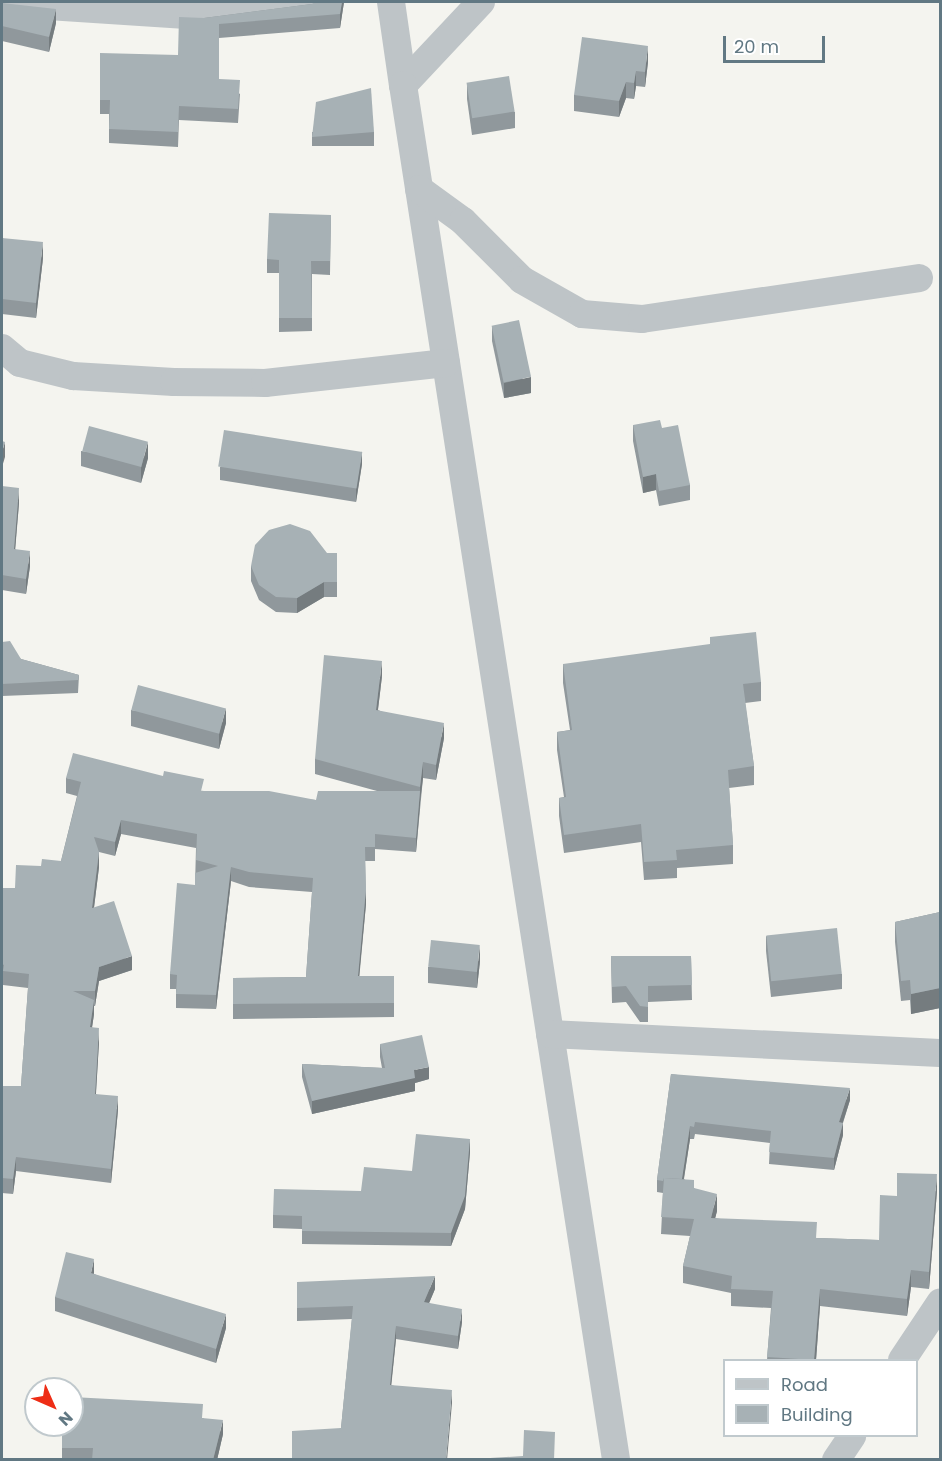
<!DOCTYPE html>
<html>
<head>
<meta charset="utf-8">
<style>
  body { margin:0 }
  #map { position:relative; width:942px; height:1461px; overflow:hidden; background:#f4f4ef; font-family:Poppins,sans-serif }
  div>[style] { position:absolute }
  .street>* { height:28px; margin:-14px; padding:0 14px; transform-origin:14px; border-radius:14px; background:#bec4c7 }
  .wall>* { inset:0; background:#90989c; transform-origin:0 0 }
  .shaded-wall>* { inset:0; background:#757c7f }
  .building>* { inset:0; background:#a7b1b5; transform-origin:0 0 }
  span { translate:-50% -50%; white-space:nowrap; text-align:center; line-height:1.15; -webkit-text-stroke:6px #fff; paint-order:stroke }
  .frame { position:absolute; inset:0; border:3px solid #617883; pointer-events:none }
  .legend { position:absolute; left:723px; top:1359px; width:195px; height:78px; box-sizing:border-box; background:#fff; border:2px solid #c0c9cd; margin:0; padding:8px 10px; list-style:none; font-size:18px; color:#617883 }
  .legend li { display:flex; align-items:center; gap:12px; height:30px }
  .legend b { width:30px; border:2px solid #c0c9cd }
  .north { position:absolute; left:24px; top:1377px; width:60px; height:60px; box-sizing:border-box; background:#fff; border:2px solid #c0c9cd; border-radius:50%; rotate:135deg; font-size:16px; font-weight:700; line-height:24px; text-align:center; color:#617883 }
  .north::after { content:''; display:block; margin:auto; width:21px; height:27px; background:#ee2d16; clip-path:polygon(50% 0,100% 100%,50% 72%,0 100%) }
  .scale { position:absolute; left:723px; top:36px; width:102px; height:27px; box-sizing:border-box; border:3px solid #617883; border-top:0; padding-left:8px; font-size:18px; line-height:21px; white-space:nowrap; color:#617883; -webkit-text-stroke:4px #fff; paint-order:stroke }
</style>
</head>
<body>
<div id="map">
  <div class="street">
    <i style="left:391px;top:2px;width:84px;rotate:81.8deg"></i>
    <i style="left:481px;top:2px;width:114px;rotate:133.2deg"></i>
    <i style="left:403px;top:85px;width:1391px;rotate:81.19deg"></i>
    <i style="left:2px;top:3px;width:200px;rotate:3.7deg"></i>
    <i style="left:202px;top:16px;width:108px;rotate:-7.5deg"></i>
    <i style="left:419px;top:189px;width:54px;rotate:36deg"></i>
    <i style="left:463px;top:221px;width:83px;rotate:45deg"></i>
    <i style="left:522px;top:280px;width:69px;rotate:29.5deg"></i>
    <i style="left:582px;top:314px;width:60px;rotate:4.8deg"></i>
    <i style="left:642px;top:319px;width:280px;rotate:-8.4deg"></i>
    <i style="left:2px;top:348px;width:23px;rotate:40deg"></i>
    <i style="left:20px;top:363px;width:55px;rotate:13.8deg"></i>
    <i style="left:73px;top:376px;width:101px;rotate:3.4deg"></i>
    <i style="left:174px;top:382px;width:91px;rotate:0.6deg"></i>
    <i style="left:265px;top:383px;width:182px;rotate:-6.3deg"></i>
    <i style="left:550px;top:1034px;width:390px;rotate:2.8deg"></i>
    <i style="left:902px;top:1360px;width:69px;rotate:-56.3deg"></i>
    <i style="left:836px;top:1460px;width:29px;rotate:-56deg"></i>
  </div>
  <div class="wall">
    <i style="clip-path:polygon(344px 2px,340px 28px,219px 38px,219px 79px,240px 94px,238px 123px,179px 120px,178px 147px,109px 143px,109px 114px,100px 114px,100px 100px,178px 55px,204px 18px,312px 4px)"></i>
    <i style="clip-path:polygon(2px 3px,56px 23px,49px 52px,2px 41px)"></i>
    <i style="clip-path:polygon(648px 62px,645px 87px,636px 86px,634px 99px,626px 98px,619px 117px,574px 111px,574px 95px)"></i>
    <i style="clip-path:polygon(467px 83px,515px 112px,515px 128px,472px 135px,467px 99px)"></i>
    <i style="left:374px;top:132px;width:14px;height:62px;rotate:90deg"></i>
    <i style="clip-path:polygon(331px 215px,330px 275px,312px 274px,312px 331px,279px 332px,279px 273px,267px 273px,267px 259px)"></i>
    <i style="clip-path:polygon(2px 238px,43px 258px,36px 318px,2px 314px)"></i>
    <i style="clip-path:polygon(492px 326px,531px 393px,504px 398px,492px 341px)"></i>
    <i style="clip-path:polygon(633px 425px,662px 428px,690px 485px,690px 500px,659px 506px,656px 490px,643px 493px,633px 441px)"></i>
    <i style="clip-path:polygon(81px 451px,148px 458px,141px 483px,81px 466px)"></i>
    <i style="clip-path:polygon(362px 464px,356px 502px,220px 480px,220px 467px)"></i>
    <i style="clip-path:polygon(2px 486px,19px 503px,15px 549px,30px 566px,26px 594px,2px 590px)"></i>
    <i style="clip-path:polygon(327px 553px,337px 553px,337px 597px,324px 597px,297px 613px,276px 612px,259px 600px,251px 581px,251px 566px)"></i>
    <i style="clip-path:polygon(2px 642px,21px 659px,79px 675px,78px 693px,2px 696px)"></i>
    <i style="clip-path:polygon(563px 664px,761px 682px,761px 701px,745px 703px,754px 766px,754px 785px,729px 788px,733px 845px,733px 864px,677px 868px,677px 878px,644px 880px,641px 842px,564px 853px,559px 816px,559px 798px,564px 797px,557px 750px,557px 732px,570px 730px,563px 683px)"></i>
    <i style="clip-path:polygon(382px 676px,378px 710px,444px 738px,436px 780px,423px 778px,416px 852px,375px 849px,375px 861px,365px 861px,366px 904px,359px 976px,394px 976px,394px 1017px,233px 1019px,233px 978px,306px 977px,312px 892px,249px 887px,231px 881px,216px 1009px,176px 1008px,176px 989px,170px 989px,170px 974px,195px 885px,196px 848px,121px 834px,115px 856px,99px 852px,99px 867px,94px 908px,132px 970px,99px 981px,95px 1006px,94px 1006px,94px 1014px,92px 1027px,99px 1042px,96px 1094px,118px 1110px,111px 1183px,16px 1171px,13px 1194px,2px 1193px,2px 1086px,21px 1086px,28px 988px,3px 985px,3px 979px,2px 979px,2px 888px,15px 888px,41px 866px,61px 861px,77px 796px,66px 793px,66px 778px,204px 791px,316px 800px,377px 791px,315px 774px,315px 759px)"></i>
    <i style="clip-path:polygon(131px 710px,226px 723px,219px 749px,131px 726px)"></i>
    <i style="clip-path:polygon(940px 912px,940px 1008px,911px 1014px,910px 1000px,901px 1001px,895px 942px,895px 922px)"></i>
    <i style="clip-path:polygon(766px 936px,842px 974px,842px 989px,771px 997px,766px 951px)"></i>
    <i style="clip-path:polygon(611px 956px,691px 956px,692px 1000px,648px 1002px,648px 1022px,640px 1022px,626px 1002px,612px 1003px)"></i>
    <i style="clip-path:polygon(480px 961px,477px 988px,428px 983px,428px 967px)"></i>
    <i style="clip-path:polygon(380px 1044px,429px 1079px,415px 1083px,415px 1091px,312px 1114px,302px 1077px,302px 1064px,382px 1068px,380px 1057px)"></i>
    <i style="clip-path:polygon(671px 1074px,850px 1100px,843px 1123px,843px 1135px,834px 1170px,769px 1164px,770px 1143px,695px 1134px,694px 1139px,690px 1139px,684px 1179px,694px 1188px,717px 1211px,715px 1218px,817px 1238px,879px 1240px,897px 1196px,937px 1191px,929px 1289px,911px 1287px,907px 1316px,820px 1306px,816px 1360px,767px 1360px,771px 1308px,731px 1306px,731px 1293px,683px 1283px,683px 1266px,690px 1236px,661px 1234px,663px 1193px,657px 1192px,657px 1180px)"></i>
    <i style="clip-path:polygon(470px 1152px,465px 1209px,451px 1246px,302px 1244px,302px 1229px,273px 1228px,273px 1215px,361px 1191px,412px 1171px)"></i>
    <i style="clip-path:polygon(94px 1274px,226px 1328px,216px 1363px,55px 1311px,55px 1297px)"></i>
    <i style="clip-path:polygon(297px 1282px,435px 1289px,429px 1303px,462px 1322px,458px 1349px,396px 1339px,391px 1385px,452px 1403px,341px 1428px,352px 1319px,297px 1321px)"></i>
    <i style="clip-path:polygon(203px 1418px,223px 1434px,217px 1460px,62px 1460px,62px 1425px)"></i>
  </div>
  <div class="shaded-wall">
    <i style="clip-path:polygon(342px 2px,344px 2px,340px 28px,340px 14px)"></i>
    <i style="clip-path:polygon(56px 9px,56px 23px,49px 52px,49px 37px)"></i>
    <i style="clip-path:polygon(648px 46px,648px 62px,645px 87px,645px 72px)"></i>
    <i style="clip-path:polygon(636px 71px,636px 86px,634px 99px,634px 83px)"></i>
    <i style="clip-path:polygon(626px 82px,626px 98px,619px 117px,619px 101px)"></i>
    <i style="clip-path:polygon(43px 242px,43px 258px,36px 318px,36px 303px)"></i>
    <i style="clip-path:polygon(531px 377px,531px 393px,504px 398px,504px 383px)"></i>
    <i style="clip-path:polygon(5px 442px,5px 457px,2px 467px,2px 452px)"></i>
    <i style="clip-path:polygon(148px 442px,148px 458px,141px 483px,141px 468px)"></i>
    <i style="clip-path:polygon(362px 451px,362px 464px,356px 502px,356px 489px)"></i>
    <i style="clip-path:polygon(656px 474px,656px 490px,643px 493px,643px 477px)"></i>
    <i style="clip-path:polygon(19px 488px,19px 503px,14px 564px,14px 549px)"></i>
    <i style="clip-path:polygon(30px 551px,30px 566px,26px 594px,26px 579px)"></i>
    <i style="clip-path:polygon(324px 582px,324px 597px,297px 613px,297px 598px)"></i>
    <i style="clip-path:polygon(382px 661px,382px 676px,376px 725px,376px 710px)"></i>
    <i style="clip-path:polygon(226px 708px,226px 723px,219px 749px,219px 734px)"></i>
    <i style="clip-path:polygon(444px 723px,444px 738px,436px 780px,436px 765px)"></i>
    <i style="clip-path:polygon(423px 762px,423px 778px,420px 802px,420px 787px)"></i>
    <i style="clip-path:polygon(420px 791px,420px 805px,416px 852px,416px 838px)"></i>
    <i style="clip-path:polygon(121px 820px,121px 834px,115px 856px,115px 842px)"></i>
    <i style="clip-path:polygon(99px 852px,99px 867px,92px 923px,92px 908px)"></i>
    <i style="clip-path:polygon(231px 867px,231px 881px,216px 1009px,216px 995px)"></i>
    <i style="clip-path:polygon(366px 889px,366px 904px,358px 991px,358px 976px)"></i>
    <i style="clip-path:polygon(480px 945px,480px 961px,477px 988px,477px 972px)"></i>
    <i style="clip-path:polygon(132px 956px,132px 970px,99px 981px,95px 1006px,95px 991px,99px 967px)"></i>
    <i style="clip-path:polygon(940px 988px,940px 1008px,911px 1014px,911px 994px)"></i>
    <i style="clip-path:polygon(94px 1000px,94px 1014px,90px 1042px,90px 1027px)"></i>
    <i style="clip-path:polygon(99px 1028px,99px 1042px,95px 1108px,95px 1094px)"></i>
    <i style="clip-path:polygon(429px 1067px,429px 1079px,415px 1083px,415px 1091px,312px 1114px,312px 1101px,414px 1070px)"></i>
    <i style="clip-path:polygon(850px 1088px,850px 1100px,839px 1134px,839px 1122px)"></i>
    <i style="clip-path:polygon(118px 1096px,118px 1110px,111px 1183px,111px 1169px)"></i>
    <i style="clip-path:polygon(843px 1123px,843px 1135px,834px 1170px,834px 1158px)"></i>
    <i style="clip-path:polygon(690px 1126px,690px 1139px,681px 1196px,681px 1184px)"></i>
    <i style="clip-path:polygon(470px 1139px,470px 1152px,465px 1209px,451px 1246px,451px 1233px)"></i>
    <i style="clip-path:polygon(16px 1157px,16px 1171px,13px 1194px,13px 1179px)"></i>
    <i style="clip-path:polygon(937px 1174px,937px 1191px,929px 1289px,929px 1272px)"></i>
    <i style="clip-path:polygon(717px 1194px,717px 1211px,711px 1235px,711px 1218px)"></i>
    <i style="clip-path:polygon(94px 1259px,94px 1273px,91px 1287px,91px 1273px)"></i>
    <i style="clip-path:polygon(911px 1270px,911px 1287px,907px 1316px,907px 1299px)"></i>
    <i style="clip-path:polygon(435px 1276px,435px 1289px,424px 1315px,424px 1302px)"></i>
    <i style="clip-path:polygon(820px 1289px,820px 1306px,816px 1360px,814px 1360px)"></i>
    <i style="clip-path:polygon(462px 1309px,462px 1322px,458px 1349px,458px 1336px)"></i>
    <i style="clip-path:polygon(226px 1314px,226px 1328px,216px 1363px,216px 1349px)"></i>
    <i style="clip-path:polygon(396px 1326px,396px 1339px,390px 1398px,390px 1385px)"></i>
    <i style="clip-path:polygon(452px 1390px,452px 1403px,447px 1460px,446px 1460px)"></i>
    <i style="clip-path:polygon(223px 1420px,223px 1434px,217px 1460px,213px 1460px)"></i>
  </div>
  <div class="building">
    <i style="clip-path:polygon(315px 2px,342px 2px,340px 14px,219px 24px,219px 79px,240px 80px,238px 109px,179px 106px,178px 132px,109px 129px,110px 100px,100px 100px,100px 53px,178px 55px,179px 17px,204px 18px,312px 4px)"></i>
    <i style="clip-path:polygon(2px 3px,56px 9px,49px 37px,2px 26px)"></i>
    <i style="clip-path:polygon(582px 37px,648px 46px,645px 72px,636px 71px,634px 83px,626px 82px,619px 101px,574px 95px)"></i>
    <i style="left:509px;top:76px;width:36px;height:43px;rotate:81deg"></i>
    <i style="clip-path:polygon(371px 88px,374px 132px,312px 137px,316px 102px)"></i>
    <i style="clip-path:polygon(269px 213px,331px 215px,330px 261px,311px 261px,312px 318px,279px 318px,279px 260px,267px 259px)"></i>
    <i style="clip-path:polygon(2px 238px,43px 242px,36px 303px,2px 299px)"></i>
    <i style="left:519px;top:320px;width:58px;height:28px;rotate:78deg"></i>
    <i style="clip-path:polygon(660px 420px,662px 428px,678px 425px,690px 485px,659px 491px,656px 474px,643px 477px,633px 425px)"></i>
    <i style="left:89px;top:426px;width:61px;height:26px;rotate:15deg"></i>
    <i style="left:224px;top:430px;width:140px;height:37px;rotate:9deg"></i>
    <i style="clip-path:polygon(2px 441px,5px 442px,2px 452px)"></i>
    <i style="clip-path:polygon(2px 486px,19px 488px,14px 549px,30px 551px,26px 579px,2px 575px)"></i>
    <i style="clip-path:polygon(290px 524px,310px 531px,327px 553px,337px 553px,337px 582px,324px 582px,297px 598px,276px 597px,259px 585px,251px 566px,255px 545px,269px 530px)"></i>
    <i style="clip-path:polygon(756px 632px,761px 682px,743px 684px,754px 766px,728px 770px,733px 845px,676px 850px,677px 860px,644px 862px,641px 824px,564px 835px,559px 798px,566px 797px,557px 732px,572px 730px,563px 664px,710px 644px,710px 637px)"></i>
    <i style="clip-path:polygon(10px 641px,21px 659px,79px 675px,78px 680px,2px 684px,2px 642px)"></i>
    <i style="clip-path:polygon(324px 655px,382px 661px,376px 710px,444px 723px,436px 765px,423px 762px,420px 787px,315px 759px)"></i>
    <i style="left:138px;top:685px;width:91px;height:26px;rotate:15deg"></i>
    <i style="clip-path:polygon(73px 753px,163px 776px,164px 771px,204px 779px,201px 791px,269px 791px,316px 800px,318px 791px,420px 791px,416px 838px,375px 834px,375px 847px,365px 847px,366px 889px,358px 976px,394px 976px,394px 1003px,233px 1004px,233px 978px,306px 977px,313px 878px,249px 872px,231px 867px,216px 995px,176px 994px,177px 975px,170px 974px,177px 883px,195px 885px,195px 873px,218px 866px,196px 860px,197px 834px,121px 820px,115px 842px,94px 837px,99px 852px,92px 908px,114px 901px,132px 956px,99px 967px,95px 991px,73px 991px,94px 1000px,90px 1027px,99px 1028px,95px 1094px,118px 1096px,111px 1169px,16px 1157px,13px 1179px,2px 1178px,2px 1086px,21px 1086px,29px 974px,3px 971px,4px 965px,2px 964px,2px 888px,15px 888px,16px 865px,41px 866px,42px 859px,61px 861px,81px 782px,66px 778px)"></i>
    <i style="clip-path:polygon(940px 912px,940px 988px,911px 994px,910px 980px,901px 981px,895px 922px)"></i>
    <i style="left:837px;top:928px;width:46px;height:71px;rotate:84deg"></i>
    <i style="left:431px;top:940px;width:49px;height:27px;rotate:6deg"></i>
    <i style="clip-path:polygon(611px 956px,691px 956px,692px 985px,648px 986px,648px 1007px,640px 1006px,626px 986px,612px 987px)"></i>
    <i style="clip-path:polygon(422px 1035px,429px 1067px,414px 1070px,415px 1078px,312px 1101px,302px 1064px,385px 1068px,380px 1044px)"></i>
    <i style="clip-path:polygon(671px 1074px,850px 1088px,839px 1122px,843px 1123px,834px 1158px,769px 1152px,771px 1131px,695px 1122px,694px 1127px,690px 1126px,682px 1179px,664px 1178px,663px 1181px,657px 1180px)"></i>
    <i style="clip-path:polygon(416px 1134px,470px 1139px,465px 1196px,451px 1233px,302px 1231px,302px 1216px,273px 1215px,274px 1189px,361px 1191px,364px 1167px,412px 1171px)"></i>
    <i style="clip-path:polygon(897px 1173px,937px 1174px,929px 1272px,911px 1270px,907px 1299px,820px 1289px,814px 1360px,767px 1357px,773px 1291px,731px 1289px,732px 1276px,683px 1266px,694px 1219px,661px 1217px,664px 1178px,694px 1180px,694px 1188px,717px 1194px,711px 1218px,817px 1222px,816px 1238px,879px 1240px,880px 1195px,897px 1196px)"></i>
    <i style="clip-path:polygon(66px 1252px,94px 1259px,91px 1273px,226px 1314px,216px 1349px,55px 1297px)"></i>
    <i style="clip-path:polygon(435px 1276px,424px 1302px,462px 1309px,458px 1336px,396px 1326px,390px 1385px,452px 1390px,446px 1460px,292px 1460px,292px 1431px,341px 1428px,353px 1306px,297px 1308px,297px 1282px)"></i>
    <i style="clip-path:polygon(72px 1397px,203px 1404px,202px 1418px,223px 1420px,213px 1460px,92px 1460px,93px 1448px,62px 1448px,62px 1425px,72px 1425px)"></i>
    <i style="clip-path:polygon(524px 1430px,555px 1432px,554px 1460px,458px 1460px,523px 1456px)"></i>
  </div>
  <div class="frame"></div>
  <ul class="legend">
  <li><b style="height:8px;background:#bec4c7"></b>Road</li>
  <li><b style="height:16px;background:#a7b1b5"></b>Building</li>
  </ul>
  <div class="north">N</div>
  <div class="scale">20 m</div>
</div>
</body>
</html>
